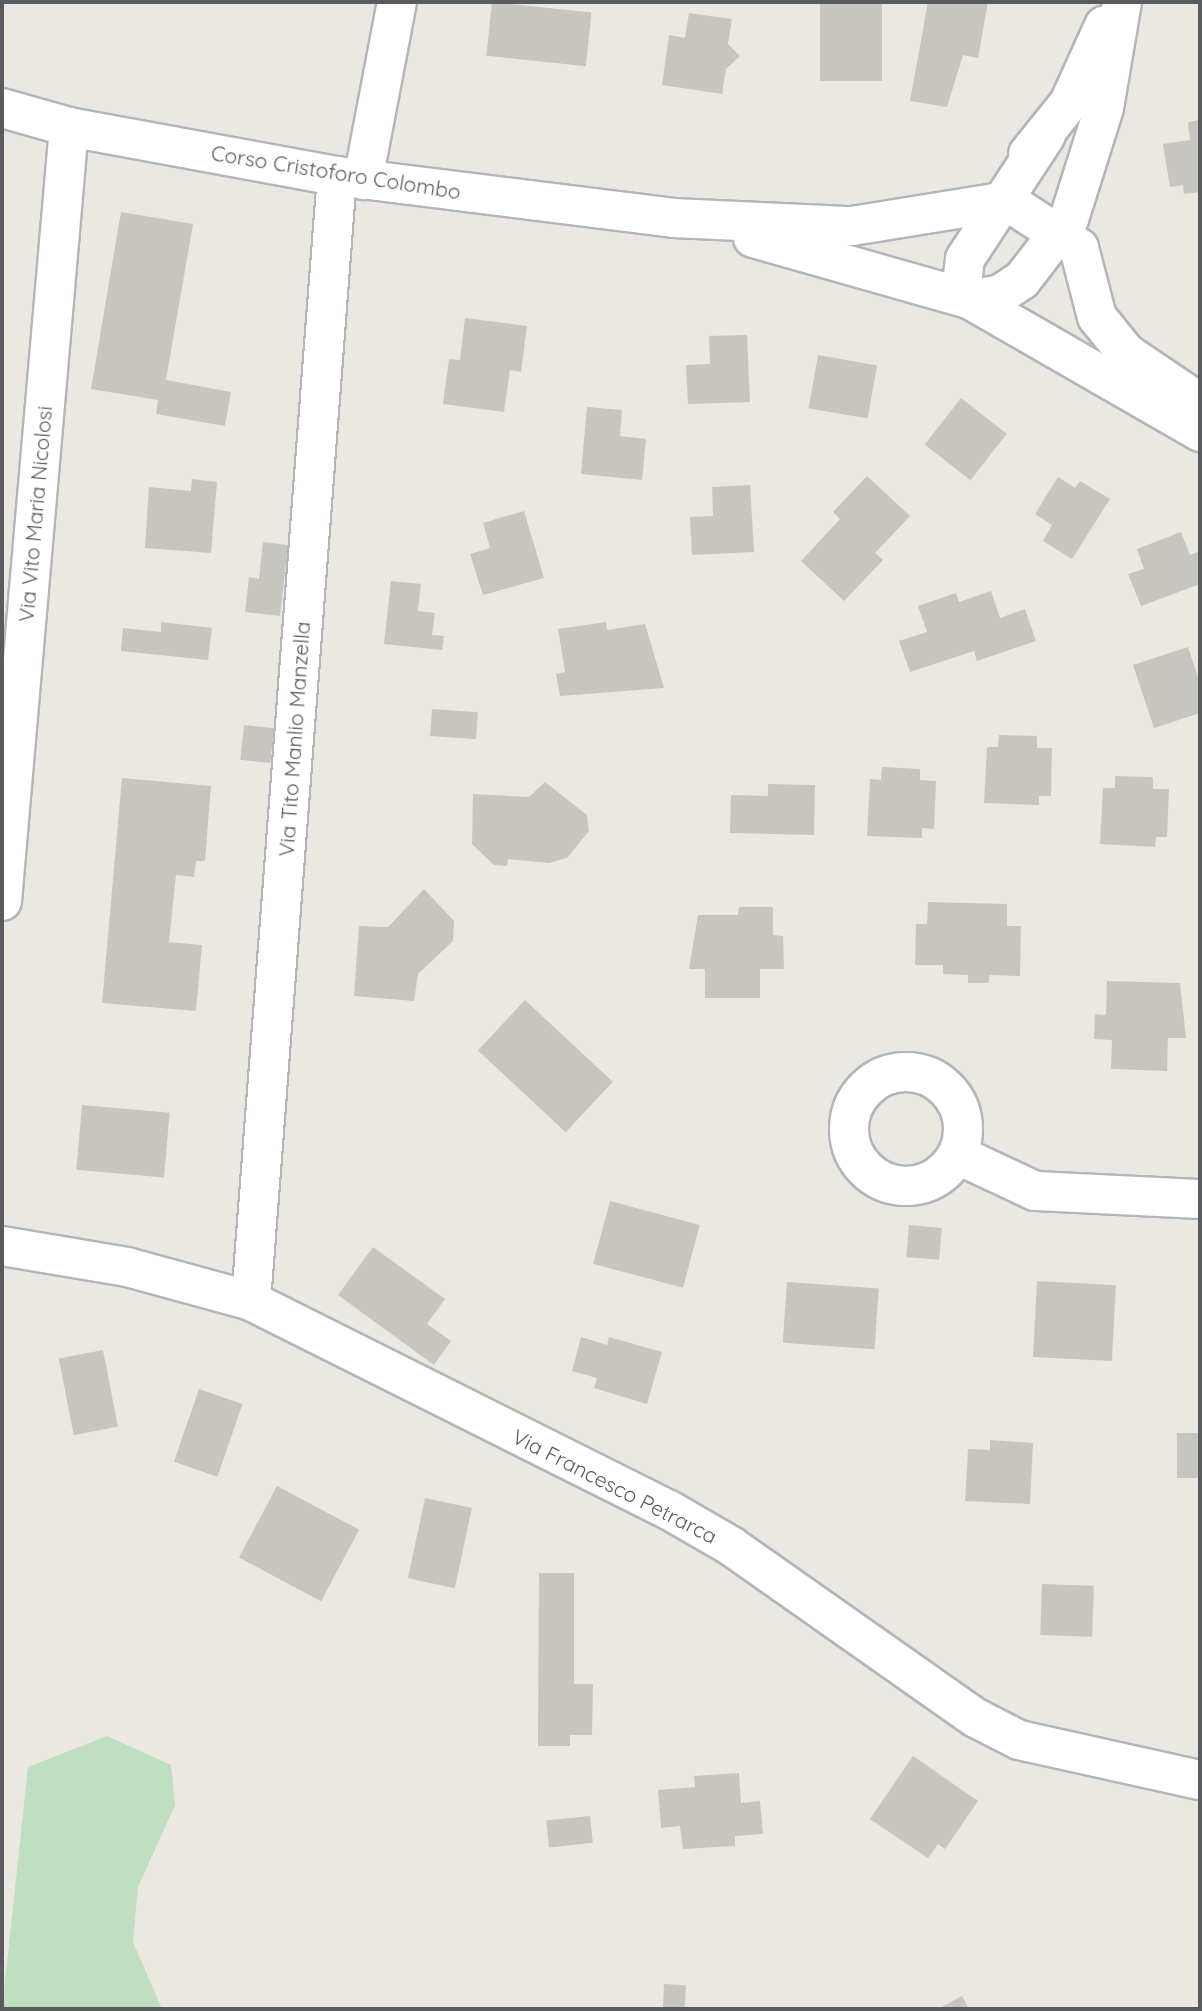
<!DOCTYPE html>
<html>
<head>
<meta charset="utf-8">
<style>
  body { margin:0 }
  #map { position:relative; width:1202px; height:2011px; overflow:hidden; background:#eae8e0; font-family:Quicksand,sans-serif }
  div>[style] { position:absolute }
  .green>* { inset:0; background:#bfdfc0 }
  .building>* { inset:0; background:#c7c5bf; transform-origin:0 0 }
  .roads { filter:drop-shadow(2px 0 #b3b5b9) drop-shadow(-2px 0 #b3b5b9) drop-shadow(0 2px #b3b5b9) drop-shadow(0 -2px #b3b5b9) }
  .minor>* { height:38px; margin:-19px; padding:0 19px; transform-origin:19px; border-radius:19px; background:#fff }
  .minor>.ring { margin:-19px; padding:0; box-sizing:content-box; background:none; border:38px solid #fff; border-radius:50% }
  .tertiary>* { height:38px; margin:-19px; padding:0 19px; transform-origin:19px; border-radius:19px; background:#fff }
  .secondary>* { height:38px; margin:-19px; padding:0 19px; transform-origin:19px; border-radius:19px; background:#fff }
  span { translate:-50% -50%; white-space:nowrap; text-align:center; line-height:1.15; -webkit-text-stroke:7px #fff; paint-order:stroke }
  .street-label { font-size:21px; color:#595b5f }
  .frame { position:absolute; inset:0; border:4px solid #595b5f; pointer-events:none }
</style>
</head>
<body>
<div id="map">
  <div class="green">
    <i style="clip-path:polygon(107px 1736px,171px 1765px,175px 1805px,138px 1887px,133px 1942px,162px 2009px,2px 2009px,28px 1767px)"></i>
  </div>
  <div class="building">
    <i style="left:492px;top:2px;width:100px;height:54px;rotate:6deg"></i>
    <i style="left:820px;top:2px;width:62px;height:79px"></i>
    <i style="clip-path:polygon(928px 2px,988px 2px,978px 58px,963px 55px,947px 107px,910px 101px)"></i>
    <i style="clip-path:polygon(689px 13px,732px 19px,728px 44px,740px 56px,726px 69px,722px 94px,662px 85px,669px 35px,685px 38px)"></i>
    <i style="clip-path:polygon(1200px 120px,1200px 192px,1184px 194px,1183px 185px,1170px 187px,1163px 144px,1190px 140px,1188px 122px)"></i>
    <i style="clip-path:polygon(121px 212px,193px 224px,166px 380px,231px 392px,225px 426px,156px 414px,158px 400px,91px 389px)"></i>
    <i style="clip-path:polygon(465px 318px,527px 326px,521px 372px,510px 370px,504px 412px,443px 404px,449px 359px,460px 360px)"></i>
    <i style="clip-path:polygon(747px 335px,750px 402px,688px 404px,686px 365px,710px 364px,709px 336px)"></i>
    <i style="left:818px;top:355px;width:60px;height:54px;rotate:10deg"></i>
    <i style="left:961px;top:398px;width:58px;height:59px;rotate:38deg"></i>
    <i style="clip-path:polygon(587px 407px,622px 410px,620px 436px,646px 439px,642px 480px,581px 474px)"></i>
    <i style="clip-path:polygon(867px 476px,910px 516px,875px 553px,883px 560px,844px 601px,801px 561px,840px 519px,833px 512px)"></i>
    <i style="clip-path:polygon(1058px 477px,1075px 488px,1080px 481px,1110px 499px,1072px 559px,1043px 541px,1052px 525px,1035px 514px)"></i>
    <i style="clip-path:polygon(192px 479px,217px 482px,211px 553px,145px 548px,149px 487px,191px 491px)"></i>
    <i style="clip-path:polygon(750px 485px,754px 552px,692px 555px,690px 517px,713px 516px,712px 487px)"></i>
    <i style="clip-path:polygon(524px 511px,544px 578px,483px 595px,470px 554px,490px 548px,483px 523px)"></i>
    <i style="clip-path:polygon(1181px 532px,1190px 555px,1198px 552px,1200px 560px,1200px 584px,1141px 606px,1128px 574px,1144px 569px,1137px 549px)"></i>
    <i style="clip-path:polygon(263px 542px,288px 545px,280px 616px,245px 612px,249px 577px,259px 579px)"></i>
    <i style="clip-path:polygon(391px 581px,421px 584px,418px 611px,435px 613px,432px 635px,444px 636px,442px 650px,384px 644px)"></i>
    <i style="clip-path:polygon(991px 591px,1000px 618px,1025px 609px,1036px 641px,977px 661px,974px 651px,910px 672px,899px 641px,927px 632px,918px 606px,956px 593px,959px 602px)"></i>
    <i style="clip-path:polygon(161px 622px,212px 628px,208px 660px,121px 651px,123px 628px,161px 632px)"></i>
    <i style="clip-path:polygon(606px 622px,607px 630px,645px 624px,664px 688px,560px 696px,556px 674px,565px 672px,558px 629px)"></i>
    <i style="clip-path:polygon(1188px 647px,1200px 683px,1200px 713px,1154px 728px,1133px 665px)"></i>
    <i style="left:432px;top:709px;width:46px;height:27px;rotate:4deg"></i>
    <i style="left:244px;top:725px;width:30px;height:35px;rotate:6deg"></i>
    <i style="clip-path:polygon(999px 735px,1037px 736px,1037px 748px,1052px 748px,1051px 796px,1039px 796px,1039px 805px,984px 803px,987px 747px,998px 747px)"></i>
    <i style="clip-path:polygon(882px 767px,920px 769px,920px 780px,936px 781px,934px 829px,922px 828px,922px 838px,867px 836px,870px 779px,881px 780px)"></i>
    <i style="clip-path:polygon(1115px 776px,1153px 777px,1153px 789px,1169px 789px,1167px 837px,1156px 837px,1155px 847px,1100px 844px,1103px 788px,1115px 788px)"></i>
    <i style="clip-path:polygon(122px 778px,211px 786px,205px 861px,196px 861px,194px 877px,176px 875px,169px 942px,202px 945px,196px 1011px,102px 1003px)"></i>
    <i style="clip-path:polygon(545px 782px,587px 815px,589px 831px,567px 858px,549px 863px,508px 859px,507px 866px,494px 865px,472px 844px,473px 794px,529px 797px)"></i>
    <i style="clip-path:polygon(768px 784px,815px 785px,814px 835px,730px 833px,731px 795px,768px 796px)"></i>
    <i style="clip-path:polygon(424px 889px,454px 921px,453px 941px,418px 974px,414px 1001px,354px 996px,359px 926px,388px 927px)"></i>
    <i style="clip-path:polygon(928px 902px,1007px 904px,1007px 926px,1021px 926px,1020px 976px,989px 975px,989px 983px,968px 983px,968px 975px,943px 974px,943px 965px,915px 965px,916px 924px,927px 924px)"></i>
    <i style="clip-path:polygon(739px 907px,773px 907px,773px 935px,783px 936px,784px 969px,760px 969px,760px 998px,705px 998px,705px 969px,689px 969px,698px 915px,738px 915px)"></i>
    <i style="clip-path:polygon(1107px 981px,1180px 983px,1186px 1038px,1168px 1038px,1167px 1071px,1111px 1069px,1112px 1040px,1094px 1039px,1095px 1014px,1106px 1015px)"></i>
    <i style="left:525px;top:1000px;width:120px;height:69px;rotate:43deg"></i>
    <i style="left:82px;top:1105px;width:88px;height:65px;rotate:5deg"></i>
    <i style="left:610px;top:1201px;width:93px;height:65px;rotate:15deg"></i>
    <i style="left:909px;top:1225px;width:33px;height:32px;rotate:5deg"></i>
    <i style="clip-path:polygon(373px 1247px,445px 1299px,427px 1324px,451px 1341px,434px 1365px,338px 1295px)"></i>
    <i style="left:1037px;top:1281px;width:79px;height:76px;rotate:3deg"></i>
    <i style="left:787px;top:1282px;width:92px;height:61px;rotate:4deg"></i>
    <i style="clip-path:polygon(581px 1337px,607px 1345px,609px 1337px,662px 1352px,647px 1404px,594px 1388px,597px 1378px,572px 1371px)"></i>
    <i style="left:103px;top:1350px;width:78px;height:45px;rotate:79deg"></i>
    <i style="left:199px;top:1389px;width:46px;height:77px;rotate:19deg"></i>
    <i style="left:1200px;top:1433px;width:45px;height:23px;rotate:90deg"></i>
    <i style="clip-path:polygon(990px 1440px,1033px 1443px,1030px 1504px,965px 1501px,968px 1449px,990px 1450px)"></i>
    <i style="left:277px;top:1486px;width:93px;height:81px;rotate:28deg"></i>
    <i style="left:425px;top:1498px;width:48px;height:82px;rotate:12deg"></i>
    <i style="clip-path:polygon(539px 1573px,574px 1573px,574px 1684px,593px 1684px,592px 1735px,570px 1735px,570px 1746px,538px 1746px)"></i>
    <i style="left:1042px;top:1584px;width:52px;height:51px;rotate:2deg"></i>
    <i style="clip-path:polygon(913px 1756px,978px 1801px,945px 1849px,938px 1844px,928px 1858px,870px 1819px)"></i>
    <i style="clip-path:polygon(739px 1773px,741px 1803px,760px 1801px,763px 1834px,735px 1836px,735px 1846px,683px 1849px,680px 1826px,661px 1828px,658px 1790px,695px 1787px,694px 1776px)"></i>
    <i style="left:590px;top:1816px;width:27px;height:44px;rotate:84deg"></i>
    <i style="left:664px;top:1984px;width:22px;height:25px;rotate:3deg"></i>
    <i style="clip-path:polygon(962px 1996px,969px 2009px,938px 2009px)"></i>
  </div>
  <div class="roads">
    <div class="minor">
      <i style="left:363px;top:180px;width:181px;rotate:-79.2deg"></i>
      <i style="left:2px;top:901px;width:777px;rotate:-85.05deg"></i>
      <i class="ring" style="left:849px;top:1072px;width:76px;height:76px"></i>
      <i style="left:958px;top:1155px;width:85px;rotate:25.1deg"></i>
      <i style="left:1035px;top:1191px;width:165px;rotate:2.8deg"></i>
      <i style="left:2px;top:1246px;width:127px;rotate:9.5deg"></i>
      <i style="left:127px;top:1267px;width:129px;rotate:15.3deg"></i>
      <i style="left:251px;top:1301px;width:467px;rotate:26.6deg"></i>
      <i style="left:669px;top:1510px;width:72px;rotate:30.1deg"></i>
      <i style="left:731px;top:1546px;width:299px;rotate:35.1deg"></i>
      <i style="left:976px;top:1718px;width:48px;rotate:27.1deg"></i>
      <i style="left:1019px;top:1740px;width:185px;rotate:12.5deg"></i>
      <i style="left:251px;top:1301px;width:1128px;rotate:-85.63deg"></i>
    </div>
    <div class="tertiary">
      <i style="left:1046px;top:135px;width:148px;rotate:123.2deg"></i>
      <i style="left:965px;top:259px;width:23px;rotate:97deg"></i>
      <i style="left:962px;top:282px;width:18px;rotate:68deg"></i>
      <i style="left:969px;top:299px;width:30px;rotate:-8deg"></i>
      <i style="left:999px;top:295px;width:27px;rotate:-33deg"></i>
      <i style="left:1022px;top:280px;width:77px;rotate:-52.4deg"></i>
      <i style="left:1069px;top:219px;width:116px;rotate:-72.5deg"></i>
      <i style="left:1104px;top:108px;width:108px;rotate:-80.4deg"></i>
      <i style="left:1028px;top:154px;width:65px;rotate:-51.2deg"></i>
      <i style="left:1069px;top:103px;width:85px;rotate:-65.6deg"></i>
    </div>
    <div class="secondary">
      <i style="left:2px;top:108px;width:70px;rotate:15.8deg"></i>
      <i style="left:69px;top:127px;width:272px;rotate:10.4deg"></i>
      <i style="left:337px;top:176px;width:339px;rotate:7.1deg"></i>
      <i style="left:673px;top:218px;width:179px;rotate:2.6deg"></i>
      <i style="left:852px;top:226px;width:157px;rotate:-9.2deg"></i>
      <i style="left:1007px;top:201px;width:86px;rotate:33.1deg"></i>
      <i style="left:1079px;top:248px;width:71px;rotate:75.4deg"></i>
      <i style="left:1097px;top:317px;width:46px;rotate:51.1deg"></i>
      <i style="left:1126px;top:353px;width:89px;rotate:34deg"></i>
      <i style="left:753px;top:238px;width:224px;rotate:15.8deg"></i>
      <i style="left:969px;top:299px;width:267px;rotate:29.9deg"></i>
    </div>
  </div>
  <div class="street-label">
    <span style="left:336px;top:172px;rotate:9deg">Corso Cristoforo Colombo</span>
    <span style="left:35px;top:514px;rotate:-85deg">Via Vito Maria Nicolosi</span>
    <span style="left:294px;top:739px;rotate:-86deg">Via Tito Manlio Manzella</span>
    <span style="left:615px;top:1486px;rotate:27deg">Via Francesco Petrarca</span>
  </div>
  <div class="frame"></div>
</div>
</body>
</html>
